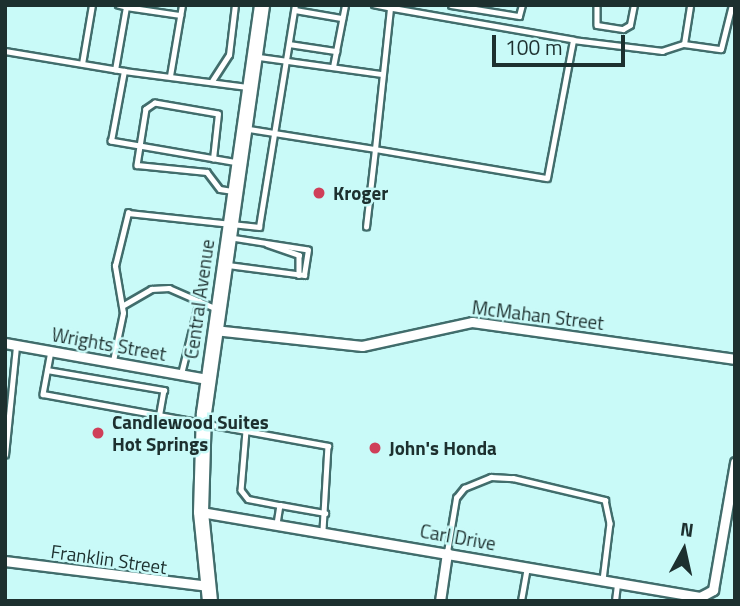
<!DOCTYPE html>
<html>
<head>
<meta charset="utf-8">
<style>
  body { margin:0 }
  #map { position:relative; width:740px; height:606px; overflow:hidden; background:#c9faf8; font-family:"Titillium Web",sans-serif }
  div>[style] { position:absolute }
  .roads { filter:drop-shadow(2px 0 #416d6c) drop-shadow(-2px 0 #416d6c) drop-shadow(0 2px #416d6c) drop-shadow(0 -2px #416d6c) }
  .service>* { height:4.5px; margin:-2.25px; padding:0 2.25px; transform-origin:2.25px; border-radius:2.25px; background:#fff }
  .minor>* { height:9px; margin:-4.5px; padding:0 4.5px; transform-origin:4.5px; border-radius:4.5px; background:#fff }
  .primary>* { height:14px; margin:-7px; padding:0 7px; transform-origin:7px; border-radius:7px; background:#fff }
  .dots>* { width:19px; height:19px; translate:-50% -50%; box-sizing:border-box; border:4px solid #c9faf8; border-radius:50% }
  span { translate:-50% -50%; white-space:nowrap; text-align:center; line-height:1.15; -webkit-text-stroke:5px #c9faf8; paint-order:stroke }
  .poi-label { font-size:19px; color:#1d302f; font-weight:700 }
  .left { translate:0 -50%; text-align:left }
  .street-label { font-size:19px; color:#1d302f }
  .frame { position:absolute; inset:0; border:7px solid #1d302f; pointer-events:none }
  .north { position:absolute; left:649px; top:515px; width:70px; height:70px; -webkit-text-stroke:5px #c9faf8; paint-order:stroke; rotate:8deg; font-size:19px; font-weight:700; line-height:28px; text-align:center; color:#1d302f }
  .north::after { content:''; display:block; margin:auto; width:24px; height:32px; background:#1d302f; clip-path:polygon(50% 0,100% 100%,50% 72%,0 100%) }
  .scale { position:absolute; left:492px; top:35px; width:133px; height:32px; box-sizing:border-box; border:4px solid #1d302f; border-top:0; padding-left:9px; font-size:21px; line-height:24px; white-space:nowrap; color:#1d302f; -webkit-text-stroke:5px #c9faf8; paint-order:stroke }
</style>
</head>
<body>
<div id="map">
  <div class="roads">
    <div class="service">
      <i style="left:451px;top:5px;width:69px;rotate:9.2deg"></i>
      <i style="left:519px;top:16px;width:11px;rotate:-75deg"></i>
      <i style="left:597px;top:5px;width:20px;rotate:90deg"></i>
      <i style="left:597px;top:25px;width:26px;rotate:9deg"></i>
      <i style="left:623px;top:29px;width:8px;rotate:-30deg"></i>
      <i style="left:630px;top:25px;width:20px;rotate:-79deg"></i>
      <i style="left:126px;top:7px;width:55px;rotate:8.4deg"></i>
      <i style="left:295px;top:10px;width:48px;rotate:9.7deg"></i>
      <i style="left:573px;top:40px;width:90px;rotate:7deg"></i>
      <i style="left:662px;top:51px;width:23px;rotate:-18deg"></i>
      <i style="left:684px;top:44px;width:37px;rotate:8deg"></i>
      <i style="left:721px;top:49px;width:45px;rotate:-76deg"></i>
      <i style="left:289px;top:44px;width:48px;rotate:8.5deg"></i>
      <i style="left:684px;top:44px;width:39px;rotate:-81deg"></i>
      <i style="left:5px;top:51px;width:121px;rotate:9.5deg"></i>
      <i style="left:259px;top:57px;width:124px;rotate:7.9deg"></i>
      <i style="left:82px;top:64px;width:60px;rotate:-80.4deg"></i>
      <i style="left:333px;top:67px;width:63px;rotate:-79deg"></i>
      <i style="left:115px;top:70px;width:64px;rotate:-80.1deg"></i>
      <i style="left:126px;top:7px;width:8px;rotate:-166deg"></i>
      <i style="left:170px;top:76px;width:72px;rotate:-80.4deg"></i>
      <i style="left:212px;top:81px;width:31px;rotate:-57deg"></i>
      <i style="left:229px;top:55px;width:50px;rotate:-83.2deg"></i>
      <i style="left:249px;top:129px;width:128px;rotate:9deg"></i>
      <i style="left:375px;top:149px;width:142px;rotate:-83.9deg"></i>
      <i style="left:390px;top:8px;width:16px;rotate:-169deg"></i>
      <i style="left:213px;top:159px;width:45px;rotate:-83.7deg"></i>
      <i style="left:218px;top:114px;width:64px;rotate:-170.1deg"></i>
      <i style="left:155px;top:103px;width:11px;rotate:146deg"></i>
      <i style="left:146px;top:109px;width:57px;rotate:99.1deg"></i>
      <i style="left:137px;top:165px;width:70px;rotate:5.7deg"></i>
      <i style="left:207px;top:172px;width:21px;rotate:53deg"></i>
      <i style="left:220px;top:189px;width:13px;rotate:9deg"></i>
      <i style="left:238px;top:163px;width:129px;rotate:-170.2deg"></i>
      <i style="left:111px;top:141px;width:71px;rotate:-79.5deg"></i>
      <i style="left:124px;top:71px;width:124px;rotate:7.4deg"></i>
      <i style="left:366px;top:227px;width:79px;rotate:-83.4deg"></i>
      <i style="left:375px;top:149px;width:174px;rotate:9.6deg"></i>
      <i style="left:547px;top:178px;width:140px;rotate:-79.3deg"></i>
      <i style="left:573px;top:40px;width:186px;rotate:-170.1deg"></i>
      <i style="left:267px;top:244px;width:34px;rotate:19deg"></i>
      <i style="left:299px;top:255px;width:20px;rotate:90deg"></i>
      <i style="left:228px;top:265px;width:77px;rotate:7.5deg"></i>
      <i style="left:304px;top:275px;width:25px;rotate:-81deg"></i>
      <i style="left:308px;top:250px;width:78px;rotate:-171.1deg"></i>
      <i style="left:122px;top:306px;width:34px;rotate:-30deg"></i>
      <i style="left:151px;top:289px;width:18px;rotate:-3deg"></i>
      <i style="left:169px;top:288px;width:52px;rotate:23.6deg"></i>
      <i style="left:51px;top:351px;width:44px;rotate:100.5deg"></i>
      <i style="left:43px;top:394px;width:290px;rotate:10.3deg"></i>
      <i style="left:328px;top:446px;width:85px;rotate:93.4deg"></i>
      <i style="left:113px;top:361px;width:49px;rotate:-78.2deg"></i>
      <i style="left:123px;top:313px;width:48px;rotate:-99.7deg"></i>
      <i style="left:115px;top:266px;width:55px;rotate:-76.2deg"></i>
      <i style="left:128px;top:213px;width:132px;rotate:6.1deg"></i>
      <i style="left:259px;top:227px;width:225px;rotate:-80.8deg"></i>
      <i style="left:47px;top:370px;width:119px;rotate:9.7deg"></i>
      <i style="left:164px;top:390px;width:27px;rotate:100deg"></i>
      <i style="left:181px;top:374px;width:75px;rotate:-76.1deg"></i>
      <i style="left:246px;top:431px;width:59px;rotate:94.8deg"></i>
      <i style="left:241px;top:490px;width:11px;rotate:52deg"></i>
      <i style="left:248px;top:499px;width:33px;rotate:11deg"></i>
      <i style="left:280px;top:505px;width:18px;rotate:99deg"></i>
      <i style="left:5px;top:455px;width:110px;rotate:-84.2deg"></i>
      <i style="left:280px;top:505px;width:46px;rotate:10.1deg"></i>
      <i style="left:447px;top:552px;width:55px;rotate:-80.5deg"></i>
      <i style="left:456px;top:498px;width:13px;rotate:-51deg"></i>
      <i style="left:464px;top:488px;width:29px;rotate:-22deg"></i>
      <i style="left:491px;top:477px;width:22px;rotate:3deg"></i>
      <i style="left:513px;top:478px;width:95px;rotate:13.4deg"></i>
      <i style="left:605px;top:500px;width:24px;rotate:78deg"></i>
      <i style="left:610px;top:523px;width:57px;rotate:97deg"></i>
      <i style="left:521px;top:601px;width:35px;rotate:-80deg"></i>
      <i style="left:615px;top:601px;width:17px;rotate:-83deg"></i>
    </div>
    <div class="minor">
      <i style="left:214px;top:330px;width:149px;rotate:6.2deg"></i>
      <i style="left:362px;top:346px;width:113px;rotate:-12.3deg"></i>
      <i style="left:472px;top:322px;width:266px;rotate:8deg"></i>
      <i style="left:5px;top:343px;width:205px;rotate:10.1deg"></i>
      <i style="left:201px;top:512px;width:506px;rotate:9.67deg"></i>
      <i style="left:700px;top:597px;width:15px;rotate:-28deg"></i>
      <i style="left:713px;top:590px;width:130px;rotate:-80.2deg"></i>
      <i style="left:5px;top:561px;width:205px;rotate:7deg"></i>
      <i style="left:440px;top:601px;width:49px;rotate:-81.7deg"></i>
    </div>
    <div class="primary">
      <i style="left:210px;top:601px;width:89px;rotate:-95.8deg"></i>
      <i style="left:201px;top:512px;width:99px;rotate:-88.3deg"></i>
      <i style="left:204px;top:413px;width:412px;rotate:-81.9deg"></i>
    </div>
  </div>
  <div class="dots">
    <i style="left:319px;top:193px;background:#cf3f59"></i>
    <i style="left:98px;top:433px;background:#cf3f59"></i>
    <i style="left:375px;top:448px;background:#cf3f59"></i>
  </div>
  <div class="poi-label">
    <span class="left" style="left:333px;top:193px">Kroger</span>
    <span class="left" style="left:112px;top:433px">Candlewood Suites<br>Hot Springs</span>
    <span class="left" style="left:389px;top:448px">John's Honda</span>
  </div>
  <div class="street-label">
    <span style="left:199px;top:299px;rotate:-82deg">Central Avenue</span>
    <span style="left:538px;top:315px;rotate:7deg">McMahan Street</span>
    <span style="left:109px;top:344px;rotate:10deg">Wrights Street</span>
    <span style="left:458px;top:537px;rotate:10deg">Carl Drive</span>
    <span style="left:109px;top:559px;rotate:8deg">Franklin Street</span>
  </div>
  <div class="frame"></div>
  <div class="north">N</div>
  <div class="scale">100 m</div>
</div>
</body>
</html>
